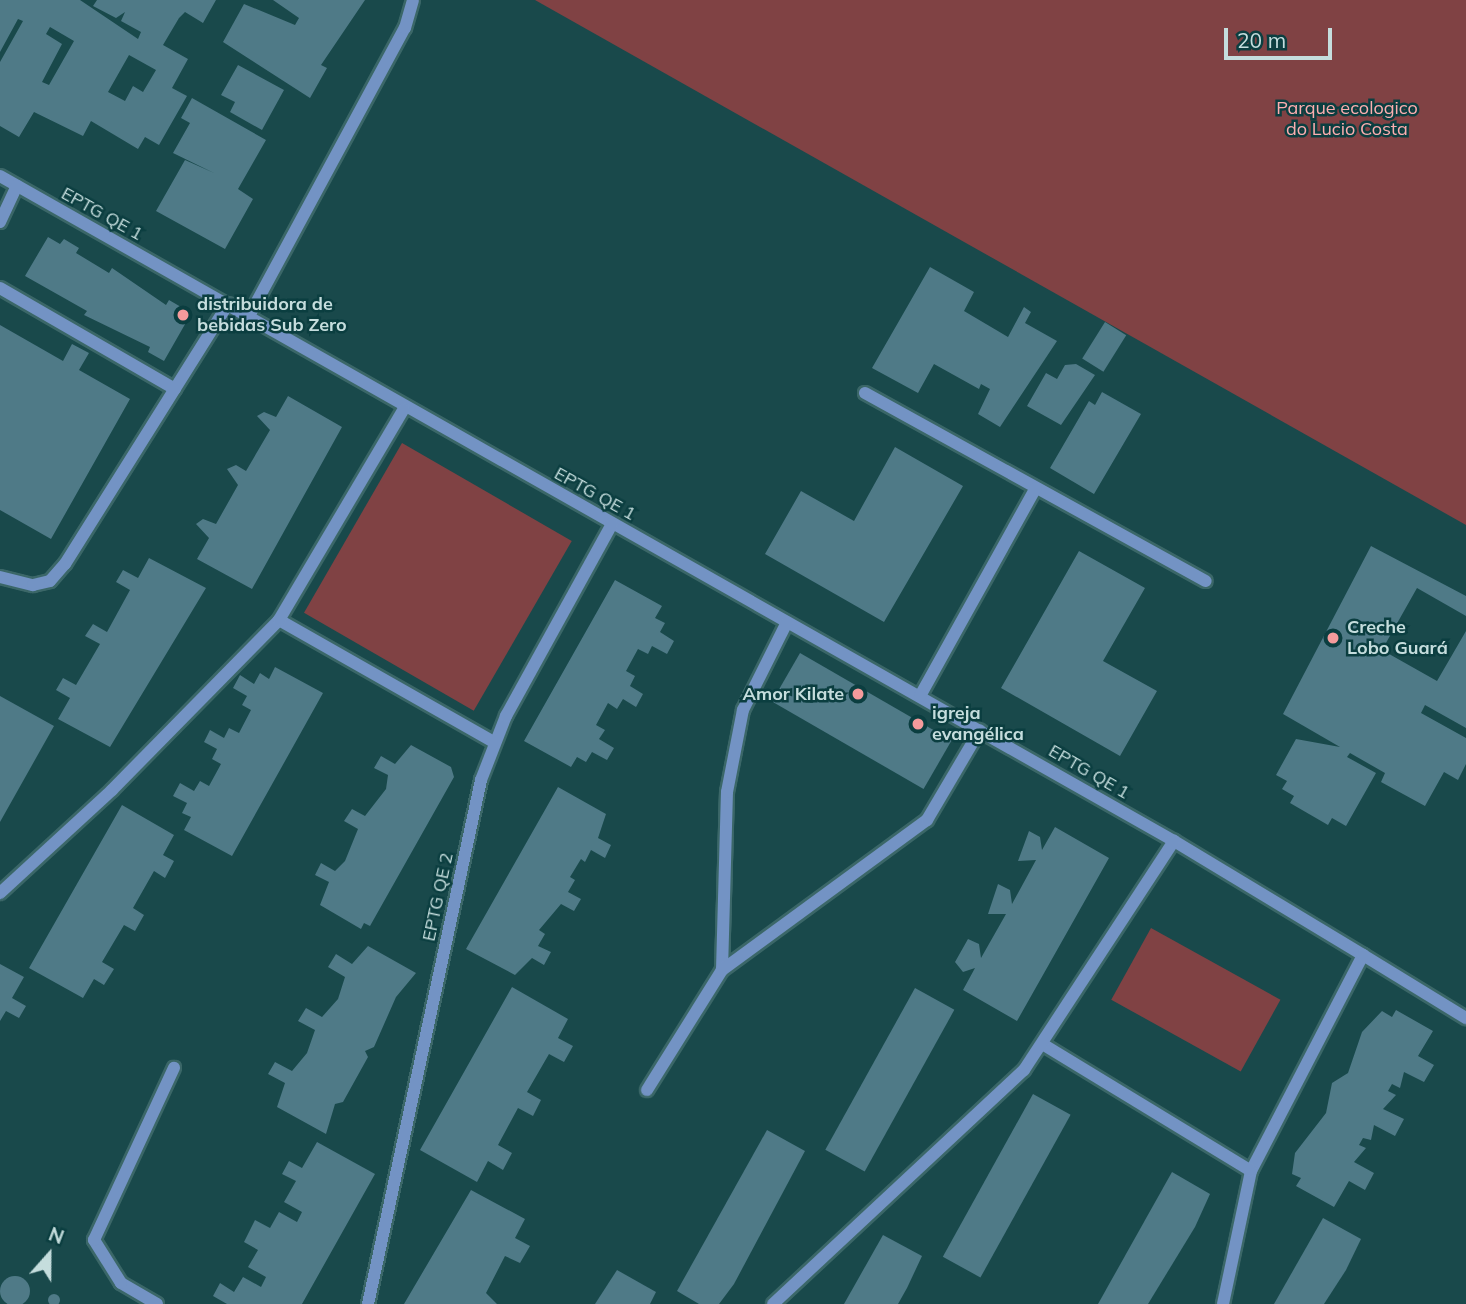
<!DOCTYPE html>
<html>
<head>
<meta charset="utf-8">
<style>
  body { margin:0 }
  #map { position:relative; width:1466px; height:1304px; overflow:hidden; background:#19494b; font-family:Mulish,sans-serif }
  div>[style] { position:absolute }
  .green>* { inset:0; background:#804244; transform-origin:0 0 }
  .building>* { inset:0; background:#4f7a87; transform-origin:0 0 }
  .round { border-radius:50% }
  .roads { filter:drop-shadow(2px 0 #3b6768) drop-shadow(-2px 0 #3b6768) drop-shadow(0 2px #3b6768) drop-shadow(0 -2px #3b6768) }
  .minor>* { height:12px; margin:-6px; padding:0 6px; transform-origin:6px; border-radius:6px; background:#7393c4 }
  .dots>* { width:19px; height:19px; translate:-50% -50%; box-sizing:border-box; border:4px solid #0b3e40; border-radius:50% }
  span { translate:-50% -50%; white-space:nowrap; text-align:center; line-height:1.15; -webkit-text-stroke:5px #0b3e40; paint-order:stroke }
  .park-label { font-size:18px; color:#fcaeaf }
  .street-label { font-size:18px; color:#c5dddd }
  .poi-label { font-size:18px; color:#c5dddd; font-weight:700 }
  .left { translate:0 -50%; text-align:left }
  .right { translate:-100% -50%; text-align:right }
  .north { position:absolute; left:14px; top:1220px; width:70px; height:70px; -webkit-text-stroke:5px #0b3e40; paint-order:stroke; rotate:21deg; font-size:19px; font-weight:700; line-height:28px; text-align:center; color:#c5dddd }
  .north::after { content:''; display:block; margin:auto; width:24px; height:32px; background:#c5dddd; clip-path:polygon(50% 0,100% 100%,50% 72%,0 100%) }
  .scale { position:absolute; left:1224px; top:28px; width:108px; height:32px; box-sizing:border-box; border:4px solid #c5dddd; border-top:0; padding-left:9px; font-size:21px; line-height:24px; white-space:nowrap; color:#c5dddd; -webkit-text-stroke:5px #0b3e40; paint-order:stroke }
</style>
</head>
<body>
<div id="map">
  <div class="green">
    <i style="clip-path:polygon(535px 0,1466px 0,1466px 525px)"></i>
    <i style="left:402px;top:443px;width:196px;height:196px;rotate:30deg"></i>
    <i style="left:1151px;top:928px;width:148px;height:82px;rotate:29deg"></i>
  </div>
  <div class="building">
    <i style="clip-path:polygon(evenodd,0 0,80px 0,138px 39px,141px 32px,121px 21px,125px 12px,116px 18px,93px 6px,97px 0,216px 0,203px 23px,185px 12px,179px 18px,163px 45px,188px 59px,172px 88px,187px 96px,159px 145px,145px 137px,138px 149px,91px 121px,83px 136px,34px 112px,19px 137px,0 126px,0 62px,23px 21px,18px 19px,0 52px,0 0,50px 27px,74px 41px,49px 85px,42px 82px,62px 44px,46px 34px,50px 27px,0 0,129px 55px,156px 70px,143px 92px,133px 86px,125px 101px,108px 92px,129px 55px)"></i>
    <i style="clip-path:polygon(273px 0,365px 0,321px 65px,327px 68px,310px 98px,223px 42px,244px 4px,295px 25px,299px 18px)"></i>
    <i style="clip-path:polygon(238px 65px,284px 90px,262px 130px,230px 112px,235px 102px,221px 95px)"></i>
    <i style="clip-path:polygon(192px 98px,266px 140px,238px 189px,253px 199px,225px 249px,156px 211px,185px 160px,214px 173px,173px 153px,190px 123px,181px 118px)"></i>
    <i style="clip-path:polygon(48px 237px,60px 244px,64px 239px,79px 248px,76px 253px,109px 273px,112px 268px,166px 305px,169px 300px,181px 307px,178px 313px,188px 319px,164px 361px,148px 352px,150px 347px,84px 315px,87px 311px,25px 276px)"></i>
    <i style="clip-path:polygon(930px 267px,974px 292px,964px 311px,1008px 337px,1024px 307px,1031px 312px,1025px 323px,1057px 341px,1000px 427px,978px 414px,990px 389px,981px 384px,979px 389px,934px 364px,918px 393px,872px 368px)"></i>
    <i style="left:1105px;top:322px;width:25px;height:43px;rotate:32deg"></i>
    <i style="clip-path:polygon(0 325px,63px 361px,72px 344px,89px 353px,79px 370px,130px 399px,51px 539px,0 510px)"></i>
    <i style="clip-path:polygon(1076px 364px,1095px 375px,1061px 425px,1027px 406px,1046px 373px,1057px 379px,1065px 365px)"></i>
    <i style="clip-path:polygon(1102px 392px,1141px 414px,1094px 494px,1050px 468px,1089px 401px,1095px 405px)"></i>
    <i style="clip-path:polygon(288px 396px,342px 427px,252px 589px,197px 559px,209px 538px,196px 524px,203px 519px,216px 524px,238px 485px,227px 469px,236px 465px,246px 471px,270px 430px,257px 416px,264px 412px,276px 417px)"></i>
    <i style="clip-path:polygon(895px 447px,963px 486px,884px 622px,765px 554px,801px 491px,854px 521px)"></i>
    <i style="clip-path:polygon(1371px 546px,1466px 596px,1466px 616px,1417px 588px,1382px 650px,1437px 681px,1466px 631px,1466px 728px,1425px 705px,1421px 713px,1466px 738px,1466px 764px,1458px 780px,1444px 772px,1425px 806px,1381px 782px,1385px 773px,1350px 753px,1347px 757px,1376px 773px,1346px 826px,1332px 818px,1328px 825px,1290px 803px,1294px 796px,1282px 789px,1287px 781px,1276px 775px,1296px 739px,1340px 747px,1283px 714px)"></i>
    <i style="clip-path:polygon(1079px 551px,1145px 588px,1103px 661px,1157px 691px,1120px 756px,1001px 688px)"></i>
    <i style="clip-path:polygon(149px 558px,206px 588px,110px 747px,58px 719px,70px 698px,56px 690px,63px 678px,76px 685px,100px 644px,85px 636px,93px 624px,107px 632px,130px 590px,116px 582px,123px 570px,138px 578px)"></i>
    <i style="clip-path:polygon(615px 580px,662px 606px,655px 618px,665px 623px,660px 632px,674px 641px,667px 654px,652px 646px,648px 654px,638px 649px,626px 671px,635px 676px,630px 686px,643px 694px,636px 707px,623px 699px,617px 709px,608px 703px,596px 725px,605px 730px,599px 739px,614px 748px,607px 760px,592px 752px,586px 762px,577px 757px,571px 767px,524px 741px)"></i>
    <i style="left:800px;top:653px;width:175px;height:56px;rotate:30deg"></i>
    <i style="clip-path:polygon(275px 667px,323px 693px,232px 856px,184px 830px,191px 817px,182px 813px,187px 803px,173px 796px,180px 783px,194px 791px,200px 781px,209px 786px,221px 764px,212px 759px,217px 749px,204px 742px,210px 730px,224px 738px,229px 728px,239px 733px,251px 710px,242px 705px,247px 696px,233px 688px,240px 675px,254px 684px,260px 673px,269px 679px)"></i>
    <i style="clip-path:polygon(0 696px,54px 726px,0 822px)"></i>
    <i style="clip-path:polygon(411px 745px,451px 767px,454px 777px,370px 926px,364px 923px,361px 929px,320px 905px,329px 882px,315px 875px,321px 863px,335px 871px,345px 861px,358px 829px,344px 821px,352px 809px,365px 816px,386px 789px,388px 775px,374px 768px,381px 756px,395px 764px)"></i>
    <i style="clip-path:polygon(558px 787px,606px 814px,598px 838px,611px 845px,605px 858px,591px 850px,585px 862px,581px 859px,570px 877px,575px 880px,568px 892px,581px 899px,574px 911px,561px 904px,539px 930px,545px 934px,538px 946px,551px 952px,544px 965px,532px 958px,515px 975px,466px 949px)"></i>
    <i style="clip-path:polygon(122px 805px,174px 835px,163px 855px,174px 861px,165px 878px,154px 871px,133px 908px,144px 915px,135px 931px,124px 925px,102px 962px,114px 969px,104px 985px,94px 979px,83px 998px,29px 968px)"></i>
    <i style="clip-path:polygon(1055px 827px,1109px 858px,1017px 1021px,963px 990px,975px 968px,963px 972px,955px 962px,968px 939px,979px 944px,981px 958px,1006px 914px,988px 914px,998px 884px,1010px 890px,1012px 904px,1036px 860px,1018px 861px,1029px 831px,1040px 837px,1042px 850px)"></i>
    <i style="clip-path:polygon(368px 946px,416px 973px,396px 997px,374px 1047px,365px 1051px,368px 1057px,343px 1102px,335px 1104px,326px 1134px,277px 1107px,285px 1083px,268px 1074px,275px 1062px,292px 1071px,307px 1053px,315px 1030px,298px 1021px,306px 1008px,322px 1017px,338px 999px,345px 977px,328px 967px,336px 954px,352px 964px)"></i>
    <i style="clip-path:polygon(0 964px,24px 977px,12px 998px,26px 1006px,19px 1018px,6px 1011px,0 1021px)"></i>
    <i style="clip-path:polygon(512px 987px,568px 1019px,558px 1038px,573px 1046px,564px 1062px,549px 1054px,527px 1092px,541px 1100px,533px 1116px,518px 1108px,498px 1145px,512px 1153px,503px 1170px,488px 1161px,477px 1182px,420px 1150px)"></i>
    <i style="left:915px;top:988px;width:45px;height:185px;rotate:29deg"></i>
    <i style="clip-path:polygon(1396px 1010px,1433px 1031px,1418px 1056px,1434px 1065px,1424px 1082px,1404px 1072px,1400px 1088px,1392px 1084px,1388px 1091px,1396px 1095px,1383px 1109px,1404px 1119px,1395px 1136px,1374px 1125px,1371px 1140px,1363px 1138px,1359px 1145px,1366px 1148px,1354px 1162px,1374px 1173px,1365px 1190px,1349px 1181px,1334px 1207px,1296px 1186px,1301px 1178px,1292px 1174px,1295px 1153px,1326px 1113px,1332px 1083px,1348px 1073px,1362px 1032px,1382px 1011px,1392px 1017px)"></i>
    <i style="left:1033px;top:1094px;width:43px;height:186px;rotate:29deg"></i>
    <i style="clip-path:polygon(767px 1130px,805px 1151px,734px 1284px,719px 1304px,699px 1304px,677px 1291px)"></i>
    <i style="clip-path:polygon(317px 1142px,375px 1174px,302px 1304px,227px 1304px,213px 1296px,220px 1283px,234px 1292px,243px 1277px,261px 1287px,266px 1277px,248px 1267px,258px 1250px,244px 1242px,255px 1220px,270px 1228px,279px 1212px,297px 1222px,302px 1212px,284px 1202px,296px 1181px,282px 1174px,289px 1161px,302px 1168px)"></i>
    <i style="clip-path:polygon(1172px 1172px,1210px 1194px,1195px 1227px,1148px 1304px,1098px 1304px)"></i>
    <i style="clip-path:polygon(471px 1190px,525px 1219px,515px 1238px,530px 1246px,520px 1263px,505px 1256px,486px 1293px,497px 1304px,404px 1304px)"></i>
    <i style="clip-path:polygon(1323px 1218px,1361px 1239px,1346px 1270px,1324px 1304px,1274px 1304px)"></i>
    <i style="clip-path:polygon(883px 1235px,922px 1256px,907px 1288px,898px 1304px,844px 1304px)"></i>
    <i style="clip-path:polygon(617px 1270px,656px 1292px,650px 1304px,595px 1304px)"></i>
    <i class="round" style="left:0;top:1276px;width:30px;height:30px"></i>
    <i class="round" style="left:48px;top:1294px;width:12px;height:12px"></i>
  </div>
  <div class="roads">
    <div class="minor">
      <i style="left:0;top:176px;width:1349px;rotate:29.53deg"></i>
      <i style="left:1174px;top:841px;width:221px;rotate:31.1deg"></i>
      <i style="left:1363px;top:955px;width:243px;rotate:117.4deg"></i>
      <i style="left:1251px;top:1171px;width:136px;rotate:101.9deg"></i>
      <i style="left:0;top:222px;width:40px;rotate:-65deg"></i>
      <i style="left:0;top:288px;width:202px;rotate:30deg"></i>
      <i style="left:249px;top:316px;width:328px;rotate:-61.6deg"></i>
      <i style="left:405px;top:28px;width:29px;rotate:-74deg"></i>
      <i style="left:865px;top:393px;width:389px;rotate:28.9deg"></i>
      <i style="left:0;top:577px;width:34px;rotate:14deg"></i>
      <i style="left:33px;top:585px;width:17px;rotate:-13deg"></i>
      <i style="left:50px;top:581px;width:23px;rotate:-49deg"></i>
      <i style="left:65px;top:564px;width:307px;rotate:-57.9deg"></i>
      <i style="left:279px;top:620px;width:247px;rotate:29.6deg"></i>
      <i style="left:920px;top:696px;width:238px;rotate:-60.9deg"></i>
      <i style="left:0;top:893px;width:152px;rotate:-42.6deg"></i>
      <i style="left:112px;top:790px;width:238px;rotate:-45.5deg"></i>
      <i style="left:279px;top:620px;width:245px;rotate:-59.4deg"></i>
      <i style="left:1363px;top:955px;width:121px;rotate:31.5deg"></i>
      <i style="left:722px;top:970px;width:178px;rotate:-88.4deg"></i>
      <i style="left:727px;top:792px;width:84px;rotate:-79deg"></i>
      <i style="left:743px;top:710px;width:98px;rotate:-63.4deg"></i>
      <i style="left:1044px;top:1045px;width:242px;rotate:31.3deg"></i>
      <i style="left:647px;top:1090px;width:142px;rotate:-58deg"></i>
      <i style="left:722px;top:970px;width:254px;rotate:-36.2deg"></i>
      <i style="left:927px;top:820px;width:104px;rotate:-59.5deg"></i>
      <i style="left:157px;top:1304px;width:42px;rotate:-149.7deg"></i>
      <i style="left:121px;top:1283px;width:51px;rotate:-122.1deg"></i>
      <i style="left:94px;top:1240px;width:190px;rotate:-65.1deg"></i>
      <i style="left:368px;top:1304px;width:536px;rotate:-77.83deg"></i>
      <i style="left:481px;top:780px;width:69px;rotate:-68.7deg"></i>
      <i style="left:506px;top:716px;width:219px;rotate:-61.1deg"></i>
      <i style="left:773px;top:1304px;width:343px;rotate:-43deg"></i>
      <i style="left:1024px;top:1070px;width:274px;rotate:-56.8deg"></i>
    </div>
  </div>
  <div class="dots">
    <i style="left:183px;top:315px;background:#f59b9c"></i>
    <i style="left:1333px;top:638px;background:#f59b9c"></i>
    <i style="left:858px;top:694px;background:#f59b9c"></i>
    <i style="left:918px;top:724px;background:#f59b9c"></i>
  </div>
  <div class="park-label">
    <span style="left:1347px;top:119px">Parque ecologico<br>do Lucio Costa</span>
  </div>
  <div class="street-label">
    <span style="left:102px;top:214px;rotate:29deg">EPTG QE 1</span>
    <span style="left:595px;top:494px;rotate:29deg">EPTG QE 1</span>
    <span style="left:1089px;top:772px;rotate:30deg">EPTG QE 1</span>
    <span style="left:438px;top:897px;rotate:-78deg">EPTG QE 2</span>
  </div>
  <div class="poi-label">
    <span class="left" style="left:197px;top:315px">distribuidora de<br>bebidas Sub Zero</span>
    <span class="left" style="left:1347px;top:638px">Creche<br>Lobo Guará</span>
    <span class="right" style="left:844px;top:694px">Amor Kilate</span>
    <span class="left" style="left:932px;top:724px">igreja<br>evangélica</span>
  </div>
  <div class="north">N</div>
  <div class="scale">20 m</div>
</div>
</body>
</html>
